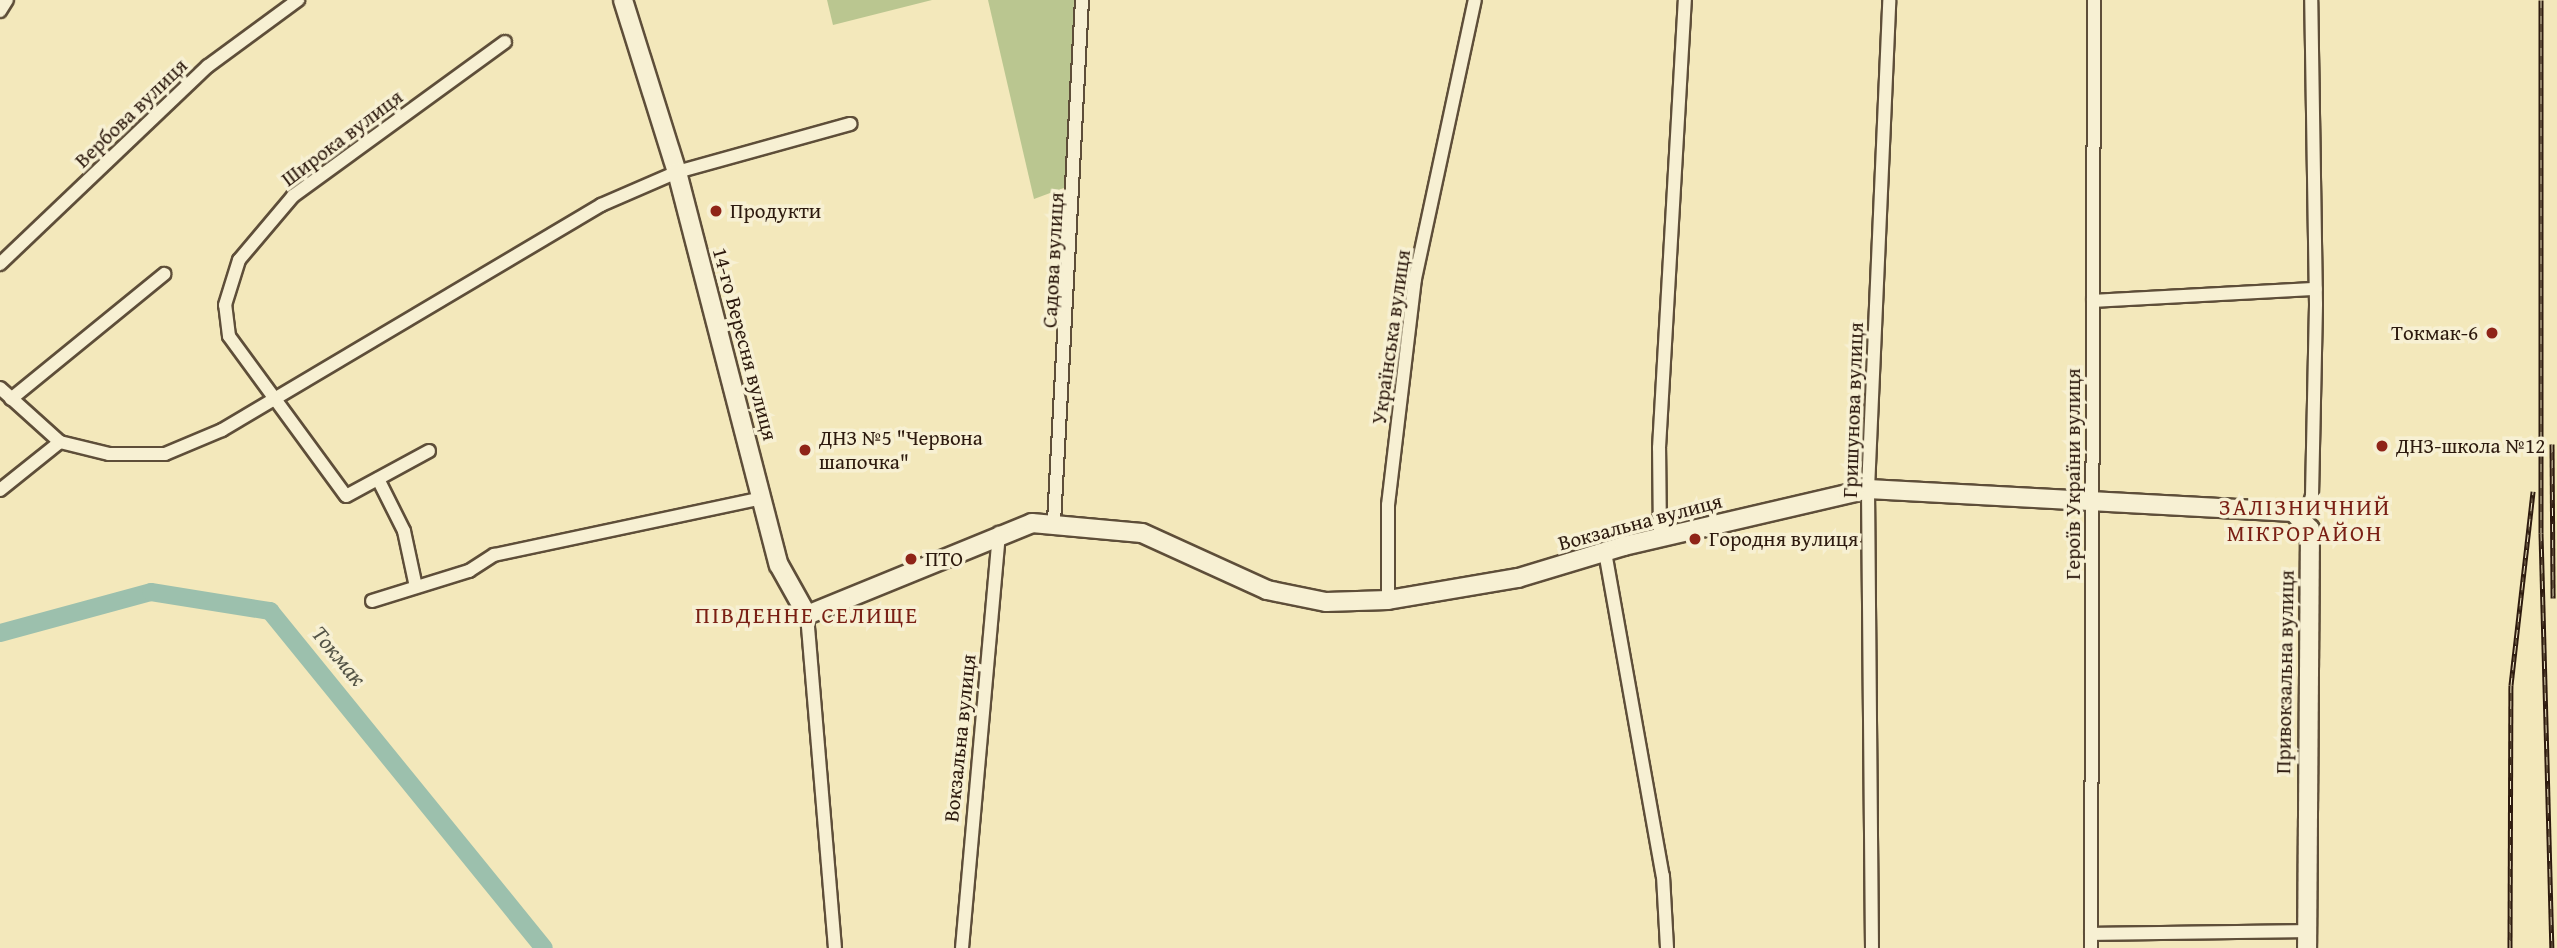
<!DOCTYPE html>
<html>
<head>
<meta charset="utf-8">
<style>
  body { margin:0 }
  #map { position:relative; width:2557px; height:948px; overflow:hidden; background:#f3e8bb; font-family:"Gentium Book Plus",serif }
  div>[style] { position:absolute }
  .green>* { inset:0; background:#bac690 }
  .river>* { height:18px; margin:-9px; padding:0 9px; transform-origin:9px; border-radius:9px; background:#9cc0ad }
  .roads { filter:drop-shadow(2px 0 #5e4e39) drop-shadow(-2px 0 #5e4e39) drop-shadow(0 2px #5e4e39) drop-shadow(0 -2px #5e4e39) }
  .street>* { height:12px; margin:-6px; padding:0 6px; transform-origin:6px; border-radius:6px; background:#f7f0d3 }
  .secondary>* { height:18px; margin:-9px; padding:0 9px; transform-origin:9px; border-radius:9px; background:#f7f0d3 }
  .rail>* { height:5px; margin-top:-2.5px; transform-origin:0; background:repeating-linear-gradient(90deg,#f7f0d3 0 8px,#2d1a0e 0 16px); box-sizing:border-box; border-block:2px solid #2d1a0e }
  .dots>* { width:19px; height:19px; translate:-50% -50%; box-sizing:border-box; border:4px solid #f7f0d3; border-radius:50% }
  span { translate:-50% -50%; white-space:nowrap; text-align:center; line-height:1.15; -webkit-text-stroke:7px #f7f0d3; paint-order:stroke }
  .street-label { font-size:21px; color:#2d1a0e }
  .poi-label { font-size:21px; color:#2d1a0e }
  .left { translate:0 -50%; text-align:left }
  .right { translate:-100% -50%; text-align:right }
  .neighbourhood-label { font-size:23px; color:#7a1f14; letter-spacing:2px }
  .water-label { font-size:23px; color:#545446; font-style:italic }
</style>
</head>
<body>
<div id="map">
  <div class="green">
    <i style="clip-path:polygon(827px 0,932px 0,833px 25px)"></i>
    <i style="clip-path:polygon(988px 0,1074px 0,1069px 186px,1034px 199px)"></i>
  </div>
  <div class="river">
    <i style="left:0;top:633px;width:156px;rotate:-15.2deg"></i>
    <i style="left:151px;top:592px;width:121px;rotate:9.1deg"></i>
    <i style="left:270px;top:611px;width:434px;rotate:50.9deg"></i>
  </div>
  <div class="roads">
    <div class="street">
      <i style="left:0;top:11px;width:13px;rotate:-58deg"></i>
      <i style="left:0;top:264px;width:287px;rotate:-43.6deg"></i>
      <i style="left:208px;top:66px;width:112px;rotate:-36.3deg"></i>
      <i style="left:2093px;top:301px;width:223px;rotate:-3.1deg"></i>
      <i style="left:0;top:388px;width:81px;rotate:42deg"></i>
      <i style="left:60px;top:442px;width:50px;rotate:13.8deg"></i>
      <i style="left:109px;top:454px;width:56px"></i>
      <i style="left:165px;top:454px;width:62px;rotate:-22.8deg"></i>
      <i style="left:222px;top:430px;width:441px;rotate:-30.7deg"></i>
      <i style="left:601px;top:205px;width:83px;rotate:-23.5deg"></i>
      <i style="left:677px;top:172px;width:180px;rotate:-15.5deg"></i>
      <i style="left:11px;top:399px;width:198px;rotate:-39.2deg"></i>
      <i style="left:429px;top:451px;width:94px;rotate:151.5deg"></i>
      <i style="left:346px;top:496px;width:198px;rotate:-126.2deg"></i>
      <i style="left:229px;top:336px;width:31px;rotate:-97deg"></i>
      <i style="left:225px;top:305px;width:47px;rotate:-72.7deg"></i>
      <i style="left:239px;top:260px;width:84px;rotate:-49.8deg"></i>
      <i style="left:293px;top:196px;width:262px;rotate:-36deg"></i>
      <i style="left:378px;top:479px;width:58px;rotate:63.4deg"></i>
      <i style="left:404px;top:531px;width:57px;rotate:77.9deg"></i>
      <i style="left:0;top:490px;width:77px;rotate:-38.7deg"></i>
      <i style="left:2305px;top:520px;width:25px;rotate:-74deg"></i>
      <i style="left:2312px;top:496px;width:192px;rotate:-88.8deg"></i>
      <i style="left:2316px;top:304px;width:304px;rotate:-90.9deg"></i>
      <i style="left:1054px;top:522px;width:523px;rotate:-86.93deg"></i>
      <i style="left:1660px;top:538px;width:90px;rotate:-90.6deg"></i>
      <i style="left:1659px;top:448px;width:449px;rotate:-86.7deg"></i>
      <i style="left:1605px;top:552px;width:329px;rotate:79.9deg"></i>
      <i style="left:1663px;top:876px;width:72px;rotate:86.8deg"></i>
      <i style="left:1388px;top:600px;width:95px;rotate:-90deg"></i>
      <i style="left:1388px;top:505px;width:228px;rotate:-83.2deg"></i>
      <i style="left:1415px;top:279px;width:285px;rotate:-77.9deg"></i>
      <i style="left:372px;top:601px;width:102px;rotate:-17.2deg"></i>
      <i style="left:469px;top:571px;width:30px;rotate:-33deg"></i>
      <i style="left:494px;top:555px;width:274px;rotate:-12deg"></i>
      <i style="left:807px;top:615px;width:334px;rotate:85.2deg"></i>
      <i style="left:2091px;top:934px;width:216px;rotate:-0.8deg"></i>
      <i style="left:962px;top:948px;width:417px;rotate:-84.9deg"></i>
      <i style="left:1872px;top:948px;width:459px;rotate:-90.5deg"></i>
      <i style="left:1868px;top:489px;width:489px;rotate:-87.5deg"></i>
      <i style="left:2091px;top:948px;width:948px;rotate:-89.82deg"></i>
    </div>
    <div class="secondary">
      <i style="left:623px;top:0;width:180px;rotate:72.6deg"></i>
      <i style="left:677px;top:172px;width:406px;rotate:75.5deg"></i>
      <i style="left:779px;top:565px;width:57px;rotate:60.8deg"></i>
      <i style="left:807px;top:615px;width:243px;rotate:-22.2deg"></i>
      <i style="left:1032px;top:523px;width:110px;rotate:5.2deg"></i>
      <i style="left:1142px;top:533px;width:137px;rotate:24.5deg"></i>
      <i style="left:1267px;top:590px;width:60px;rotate:11.5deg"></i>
      <i style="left:1326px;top:602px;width:62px;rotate:-1.8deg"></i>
      <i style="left:1388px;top:600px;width:132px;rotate:-9.6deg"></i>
      <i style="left:1518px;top:578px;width:111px;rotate:-16.8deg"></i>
      <i style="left:1624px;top:546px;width:251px;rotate:-13.1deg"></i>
      <i style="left:1868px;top:489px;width:426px;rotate:3.1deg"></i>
      <i style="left:2293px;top:512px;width:24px;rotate:45deg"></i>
      <i style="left:2310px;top:529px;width:419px;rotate:90.4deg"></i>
    </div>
  </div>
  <div class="rail">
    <i style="left:2541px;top:0;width:533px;rotate:90deg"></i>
    <i style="left:2541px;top:533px;width:415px;rotate:88.5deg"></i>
    <i style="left:2552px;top:444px;width:154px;rotate:89.6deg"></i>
    <i style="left:2510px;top:948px;width:263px;rotate:-89.8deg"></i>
    <i style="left:2511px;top:685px;width:195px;rotate:-83.5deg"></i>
  </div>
  <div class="dots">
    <i style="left:716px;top:211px;background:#8f2418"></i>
    <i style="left:2492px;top:333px;background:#8f2418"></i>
    <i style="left:2382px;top:446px;background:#8f2418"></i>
    <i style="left:805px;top:450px;background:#8f2418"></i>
    <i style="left:1695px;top:539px;background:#8f2418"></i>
    <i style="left:911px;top:559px;background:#8f2418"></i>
  </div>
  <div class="street-label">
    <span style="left:131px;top:113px;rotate:-44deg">Вербова вулиця</span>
    <span style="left:342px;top:138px;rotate:-37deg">Широка вулиця</span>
    <span style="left:1053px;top:260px;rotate:-87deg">Садова вулиця</span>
    <span style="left:1391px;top:337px;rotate:-82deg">Українська вулиця</span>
    <span style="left:745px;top:344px;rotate:75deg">14-го Вересня вулиця</span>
    <span style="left:1853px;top:410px;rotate:-88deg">Гришунова вулиця</span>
    <span style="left:2073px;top:474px;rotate:-90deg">Героїв України вулиця</span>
    <span style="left:1640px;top:522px;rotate:-15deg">Вокзальна вулиця</span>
    <span style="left:2285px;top:672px;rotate:-89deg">Привокзальна вулиця</span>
    <span style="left:960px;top:738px;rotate:-84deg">Вокзальна вулиця</span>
  </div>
  <div class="poi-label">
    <span class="left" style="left:730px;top:211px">Продукти</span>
    <span class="right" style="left:2478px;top:333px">Токмак-6</span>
    <span class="left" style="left:819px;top:450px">ДНЗ №5 "Червона<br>шапочка"</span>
    <span class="left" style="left:2396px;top:446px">ДНЗ-школа №12</span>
    <span class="left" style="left:1709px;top:539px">Городня вулиця</span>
    <span class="left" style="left:925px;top:559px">ПТО</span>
  </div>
  <div class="neighbourhood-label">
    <span style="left:2305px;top:520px">ЗАЛІЗНИЧНИЙ<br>МІКРОРАЙОН</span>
    <span style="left:807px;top:615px">ПІВДЕННЕ СЕЛИЩЕ</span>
  </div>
  <div class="water-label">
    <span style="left:339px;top:656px;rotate:50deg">Токмак</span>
  </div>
</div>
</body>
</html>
